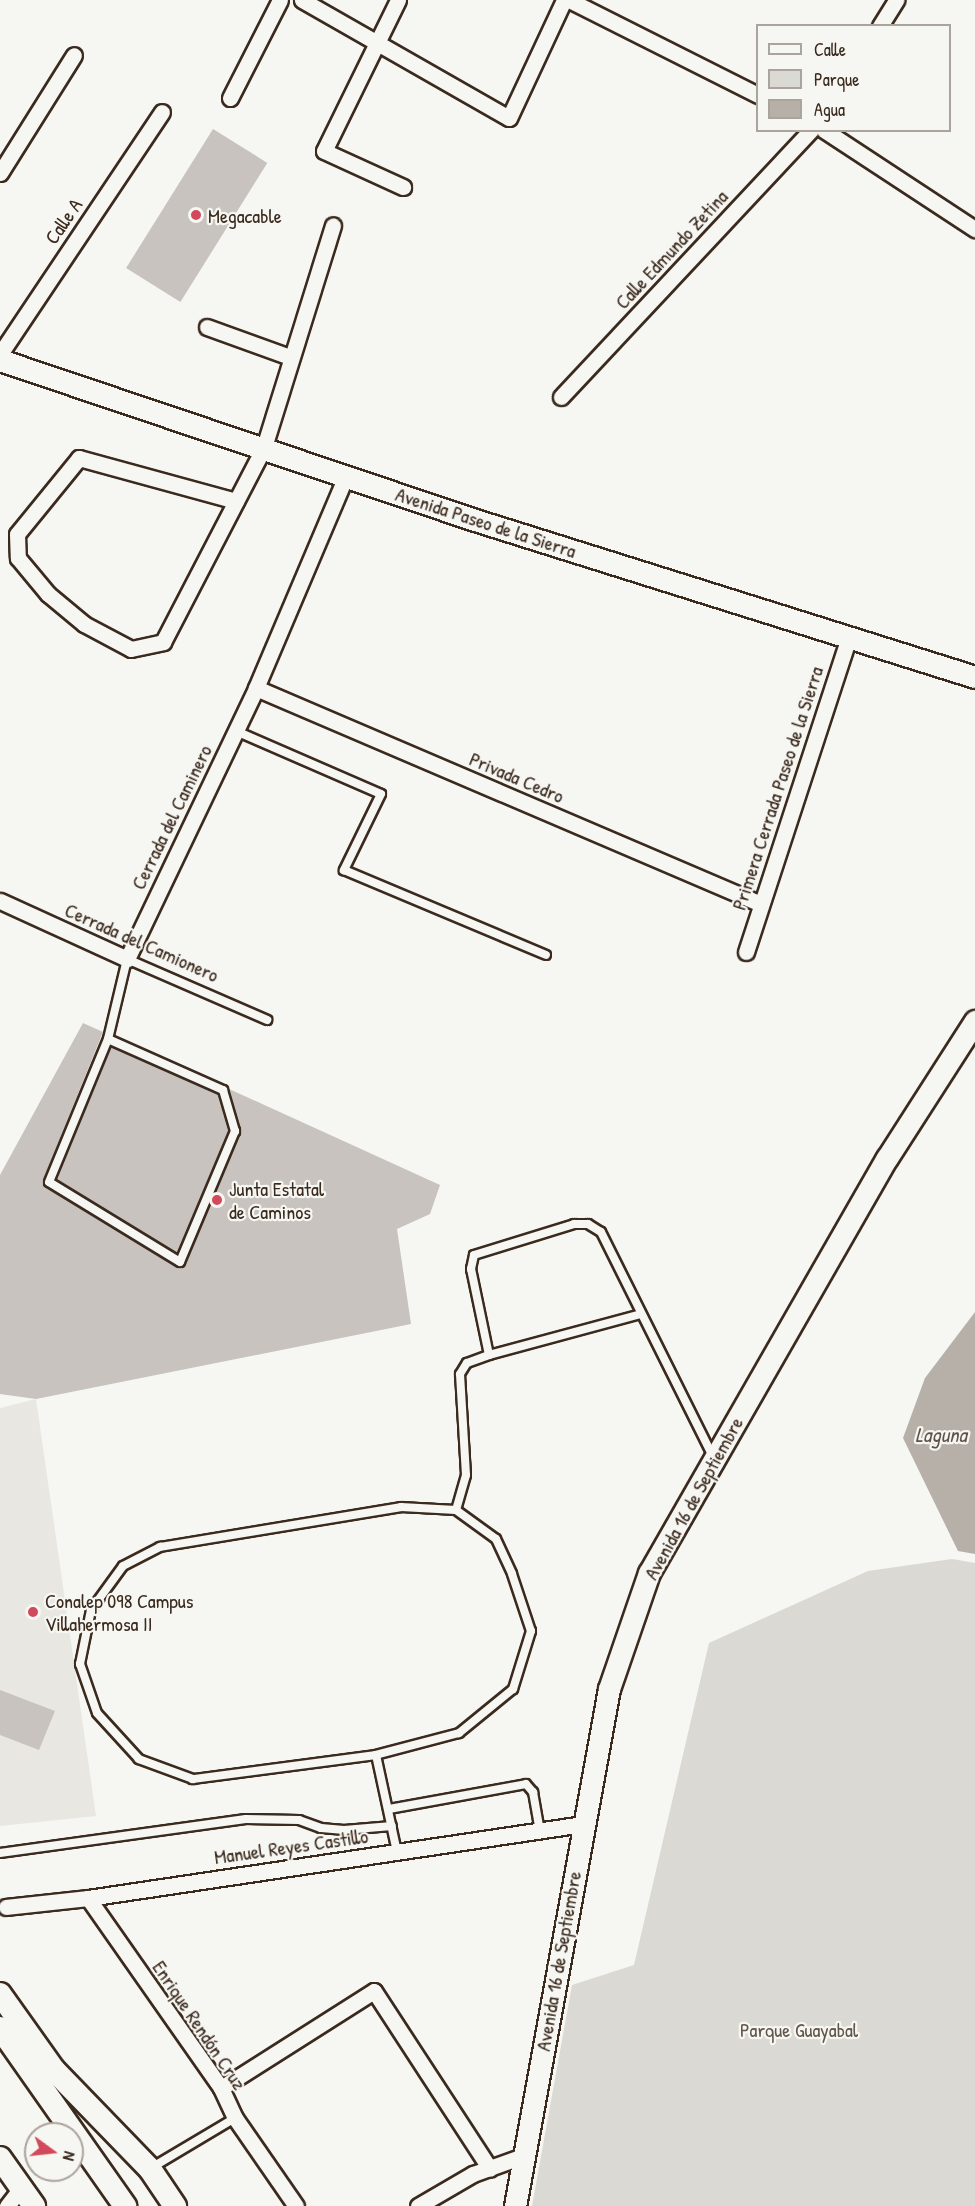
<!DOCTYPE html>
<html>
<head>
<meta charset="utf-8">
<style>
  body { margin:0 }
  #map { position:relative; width:975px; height:2206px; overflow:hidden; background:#f6f6f2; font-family:"Patrick Hand",sans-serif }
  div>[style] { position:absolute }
  .built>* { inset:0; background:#e8e7e2 }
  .green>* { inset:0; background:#dad9d3 }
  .water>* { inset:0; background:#b6b0a9 }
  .building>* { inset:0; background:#c8c3be; transform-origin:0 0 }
  .roads { filter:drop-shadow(2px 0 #3b2a1e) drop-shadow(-2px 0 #3b2a1e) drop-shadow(0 2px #3b2a1e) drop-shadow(0 -2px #3b2a1e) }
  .lane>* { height:8px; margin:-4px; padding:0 4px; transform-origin:4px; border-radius:4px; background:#f6f6f2 }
  .street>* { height:15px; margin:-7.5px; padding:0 7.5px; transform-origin:7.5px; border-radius:7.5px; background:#f6f6f2 }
  .secondary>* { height:21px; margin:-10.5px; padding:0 10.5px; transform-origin:10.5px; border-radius:10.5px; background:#f6f6f2 }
  .primary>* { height:22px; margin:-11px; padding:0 11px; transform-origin:11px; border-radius:11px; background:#f6f6f2 }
  .dots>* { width:16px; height:16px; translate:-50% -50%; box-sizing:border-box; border:3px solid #f6f6f2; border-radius:50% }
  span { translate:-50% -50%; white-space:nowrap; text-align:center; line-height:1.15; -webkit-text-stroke:4.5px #f6f6f2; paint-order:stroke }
  .poi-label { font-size:20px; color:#3b2a1e }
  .left { translate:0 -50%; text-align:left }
  .street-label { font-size:20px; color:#3b2a1e }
  .park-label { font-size:20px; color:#63564b }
  .water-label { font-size:21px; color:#605248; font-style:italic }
  .legend { position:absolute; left:756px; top:24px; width:195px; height:108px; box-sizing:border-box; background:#f6f6f2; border:2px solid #aba49d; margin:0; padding:8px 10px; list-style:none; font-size:18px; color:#3b2a1e }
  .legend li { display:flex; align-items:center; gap:12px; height:30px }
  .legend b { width:30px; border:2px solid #aba49d }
  .north { position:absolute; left:24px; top:2122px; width:60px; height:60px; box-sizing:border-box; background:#f6f6f2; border:2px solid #aba49d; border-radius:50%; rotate:105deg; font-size:16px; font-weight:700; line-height:24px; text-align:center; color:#3b2a1e }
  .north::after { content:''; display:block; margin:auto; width:21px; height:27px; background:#d1495b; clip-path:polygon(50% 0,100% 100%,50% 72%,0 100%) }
</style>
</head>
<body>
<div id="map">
  <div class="built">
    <i style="clip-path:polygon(36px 1399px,96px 1816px,0 1826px,0 1408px)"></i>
  </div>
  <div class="green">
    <i style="clip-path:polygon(952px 1559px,975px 1563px,975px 2206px,532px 2206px,572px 1985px,634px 1965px,709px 1643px,868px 1571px)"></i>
  </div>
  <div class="water">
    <i style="clip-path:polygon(975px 1312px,975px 1554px,958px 1551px,903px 1438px,925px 1378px)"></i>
  </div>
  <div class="building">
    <i style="left:213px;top:129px;width:64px;height:164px;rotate:32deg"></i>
    <i style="clip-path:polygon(83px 1023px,103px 1032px,43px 1180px,45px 1187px,177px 1267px,183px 1267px,241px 1133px,229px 1089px,440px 1185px,430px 1214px,397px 1229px,411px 1324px,36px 1399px,0 1394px,0 1175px)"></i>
    <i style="clip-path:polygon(111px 1047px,218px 1094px,229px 1131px,177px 1253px,57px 1180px)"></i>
    <i style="clip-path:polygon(0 1690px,55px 1711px,39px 1750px,0 1735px)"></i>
  </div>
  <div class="roads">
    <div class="lane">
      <i style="left:236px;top:731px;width:158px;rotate:23.5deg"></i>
      <i style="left:381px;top:794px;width:85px;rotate:116deg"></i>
      <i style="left:344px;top:870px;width:219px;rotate:22.8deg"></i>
      <i style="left:108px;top:1039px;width:126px;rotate:23.9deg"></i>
      <i style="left:223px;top:1090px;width:43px;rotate:73.7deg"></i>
      <i style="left:235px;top:1131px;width:142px;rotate:112.8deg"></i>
      <i style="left:180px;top:1262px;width:153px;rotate:-148.6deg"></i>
      <i style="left:49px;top:1182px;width:155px;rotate:-67.6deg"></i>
      <i style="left:108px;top:1039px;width:82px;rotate:-76.6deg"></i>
      <i style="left:127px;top:959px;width:153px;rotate:23.5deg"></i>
      <i style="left:641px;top:1314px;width:157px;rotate:164.9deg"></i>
      <i style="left:489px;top:1355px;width:88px;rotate:-101.8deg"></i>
      <i style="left:471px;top:1269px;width:14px;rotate:-78deg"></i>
      <i style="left:474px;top:1255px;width:105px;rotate:-17.2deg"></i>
      <i style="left:574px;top:1224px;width:14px"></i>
      <i style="left:588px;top:1224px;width:15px;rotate:32deg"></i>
      <i style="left:601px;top:1232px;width:249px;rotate:63.5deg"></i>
      <i style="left:401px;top:1507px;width:55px;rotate:3.1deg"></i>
      <i style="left:456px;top:1510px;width:49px;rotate:35.9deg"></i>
      <i style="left:496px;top:1539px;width:38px;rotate:65deg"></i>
      <i style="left:512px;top:1574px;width:60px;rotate:71.6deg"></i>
      <i style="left:531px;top:1631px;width:61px;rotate:107.2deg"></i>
      <i style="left:513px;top:1689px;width:70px;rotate:140.8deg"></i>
      <i style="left:459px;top:1733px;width:86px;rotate:165.2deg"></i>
      <i style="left:376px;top:1755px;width:185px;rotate:172.5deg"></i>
      <i style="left:193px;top:1779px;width:58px;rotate:-159.7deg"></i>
      <i style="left:139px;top:1759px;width:62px;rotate:-132.4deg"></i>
      <i style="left:97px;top:1713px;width:52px;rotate:-109.1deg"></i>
      <i style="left:80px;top:1664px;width:55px;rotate:-78.5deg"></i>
      <i style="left:91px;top:1610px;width:54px;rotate:-54deg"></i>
      <i style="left:123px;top:1566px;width:42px;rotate:-27.2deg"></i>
      <i style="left:160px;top:1547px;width:244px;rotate:-9.4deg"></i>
      <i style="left:456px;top:1510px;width:36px;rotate:-74deg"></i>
      <i style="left:466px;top:1475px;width:101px;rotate:-93.4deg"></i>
      <i style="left:460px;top:1374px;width:13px;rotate:-58deg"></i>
      <i style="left:467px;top:1363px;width:23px;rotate:-20deg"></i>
      <i style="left:376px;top:1755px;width:99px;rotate:77.8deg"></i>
      <i style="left:389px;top:1809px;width:139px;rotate:-10.3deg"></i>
      <i style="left:526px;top:1784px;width:11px;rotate:49deg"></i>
      <i style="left:533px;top:1792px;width:39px;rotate:80deg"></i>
      <i style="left:0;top:1853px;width:248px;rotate:-7.9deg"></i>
      <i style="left:246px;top:1819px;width:53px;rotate:1.1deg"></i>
      <i style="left:299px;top:1820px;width:23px;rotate:20deg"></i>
      <i style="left:321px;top:1828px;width:23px;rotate:5deg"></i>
      <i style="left:344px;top:1830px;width:48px;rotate:-4.8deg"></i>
      <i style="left:151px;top:2168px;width:98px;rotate:-30.8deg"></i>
    </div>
    <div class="street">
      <i style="left:302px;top:0;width:238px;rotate:29.7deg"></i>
      <i style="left:509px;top:118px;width:130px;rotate:-65deg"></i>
      <i style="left:398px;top:0;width:168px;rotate:116.1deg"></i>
      <i style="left:324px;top:151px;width:87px;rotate:24.5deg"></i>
      <i style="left:569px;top:0;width:212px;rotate:26.7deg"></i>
      <i style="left:880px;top:26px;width:31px;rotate:-58deg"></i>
      <i style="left:230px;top:98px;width:110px;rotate:-63deg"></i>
      <i style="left:824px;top:130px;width:181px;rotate:33.3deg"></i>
      <i style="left:0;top:173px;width:139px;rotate:-57.9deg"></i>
      <i style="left:207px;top:327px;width:88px;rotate:19.9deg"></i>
      <i style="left:0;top:354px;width:291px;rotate:-56.2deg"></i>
      <i style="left:561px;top:397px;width:366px;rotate:-46.9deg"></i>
      <i style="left:236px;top:501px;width:163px;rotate:-164.7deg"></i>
      <i style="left:79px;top:458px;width:98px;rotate:129.2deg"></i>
      <i style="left:17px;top:534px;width:24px;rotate:88deg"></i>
      <i style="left:18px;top:558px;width:47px;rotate:50.2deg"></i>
      <i style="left:48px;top:594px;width:47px;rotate:39.8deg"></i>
      <i style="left:84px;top:624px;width:53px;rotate:28deg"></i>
      <i style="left:131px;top:649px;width:33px;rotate:-12deg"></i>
      <i style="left:163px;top:642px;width:220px;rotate:-62.6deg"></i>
      <i style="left:264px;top:447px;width:232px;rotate:-72.7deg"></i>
      <i style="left:256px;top:688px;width:549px;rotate:23.16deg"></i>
      <i style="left:0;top:901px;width:140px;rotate:24.5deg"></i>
      <i style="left:127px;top:959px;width:300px;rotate:-64.5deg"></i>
      <i style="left:256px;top:688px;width:230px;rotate:-67deg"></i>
      <i style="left:746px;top:952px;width:332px;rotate:-71.9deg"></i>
      <i style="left:88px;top:1898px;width:232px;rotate:55deg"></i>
      <i style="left:221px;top:2088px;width:33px;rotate:65deg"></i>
      <i style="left:235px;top:2118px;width:107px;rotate:55.3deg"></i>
      <i style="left:6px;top:1907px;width:82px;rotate:-6.3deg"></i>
      <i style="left:88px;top:1898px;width:500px;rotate:-8.5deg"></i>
      <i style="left:221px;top:2088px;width:181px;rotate:-32.4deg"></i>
      <i style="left:374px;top:1991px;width:212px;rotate:56.9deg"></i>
      <i style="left:7px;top:2206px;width:23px;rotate:-52deg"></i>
      <i style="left:418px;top:2206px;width:64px;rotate:-30.2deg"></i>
      <i style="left:473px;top:2174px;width:53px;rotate:-19.8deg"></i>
    </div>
    <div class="secondary">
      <i style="left:0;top:360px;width:501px;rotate:18.62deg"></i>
      <i style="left:475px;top:520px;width:524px;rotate:17.43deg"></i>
      <i style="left:515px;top:2206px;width:525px;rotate:-79.7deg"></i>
      <i style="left:609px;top:1689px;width:123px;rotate:-71deg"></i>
      <i style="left:649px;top:1573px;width:478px;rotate:-60.2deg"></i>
      <i style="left:887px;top:1158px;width:163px;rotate:-57.3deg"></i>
    </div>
    <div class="primary">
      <i style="left:0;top:1994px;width:93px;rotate:54.6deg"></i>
      <i style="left:54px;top:2070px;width:138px;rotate:45.9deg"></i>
      <i style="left:150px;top:2169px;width:45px;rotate:56deg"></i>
      <i style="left:0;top:2028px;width:218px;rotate:54.9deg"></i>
      <i style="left:0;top:2158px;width:59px;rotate:54.7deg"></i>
    </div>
  </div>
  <div class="dots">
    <i style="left:196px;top:215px;background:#d1495b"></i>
    <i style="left:217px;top:1200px;background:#d1495b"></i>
    <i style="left:33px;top:1612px;background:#d1495b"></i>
  </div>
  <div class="poi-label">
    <span class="left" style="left:208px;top:215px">Megacable</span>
    <span class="left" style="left:229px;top:1200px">Junta Estatal<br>de Caminos</span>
    <span class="left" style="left:45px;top:1612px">Conalep 098 Campus<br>Villahermosa II</span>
  </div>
  <div class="street-label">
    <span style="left:63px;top:221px;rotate:-56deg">Calle A</span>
    <span style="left:671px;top:249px;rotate:-47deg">Calle Edmundo Zetina</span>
    <span style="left:486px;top:522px;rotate:18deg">Avenida Paseo de la Sierra</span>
    <span style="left:517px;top:777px;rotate:23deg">Privada Cedro</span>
    <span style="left:777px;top:788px;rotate:-72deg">Primera Cerrada Paseo de la Sierra</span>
    <span style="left:171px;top:817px;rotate:-64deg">Cerrada del Caminero</span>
    <span style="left:142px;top:942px;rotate:24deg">Cerrada del Camionero</span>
    <span style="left:693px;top:1498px;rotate:-61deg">Avenida 16 de Septiembre</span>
    <span style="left:291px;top:1846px;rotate:-8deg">Manuel Reyes Castillo</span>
    <span style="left:558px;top:1961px;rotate:-80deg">Avenida 16 de Septiembre</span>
    <span style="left:200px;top:2025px;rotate:56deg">Enrique Rendón Cruz</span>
  </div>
  <div class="park-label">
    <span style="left:799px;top:2029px">Parque Guayabal</span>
  </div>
  <div class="water-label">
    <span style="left:941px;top:1435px">Laguna</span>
  </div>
  <ul class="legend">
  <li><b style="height:8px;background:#f6f6f2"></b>Calle</li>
  <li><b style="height:16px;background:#dad9d3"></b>Parque</li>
  <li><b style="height:16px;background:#b6b0a9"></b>Agua</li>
  </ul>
  <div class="north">N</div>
</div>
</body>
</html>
